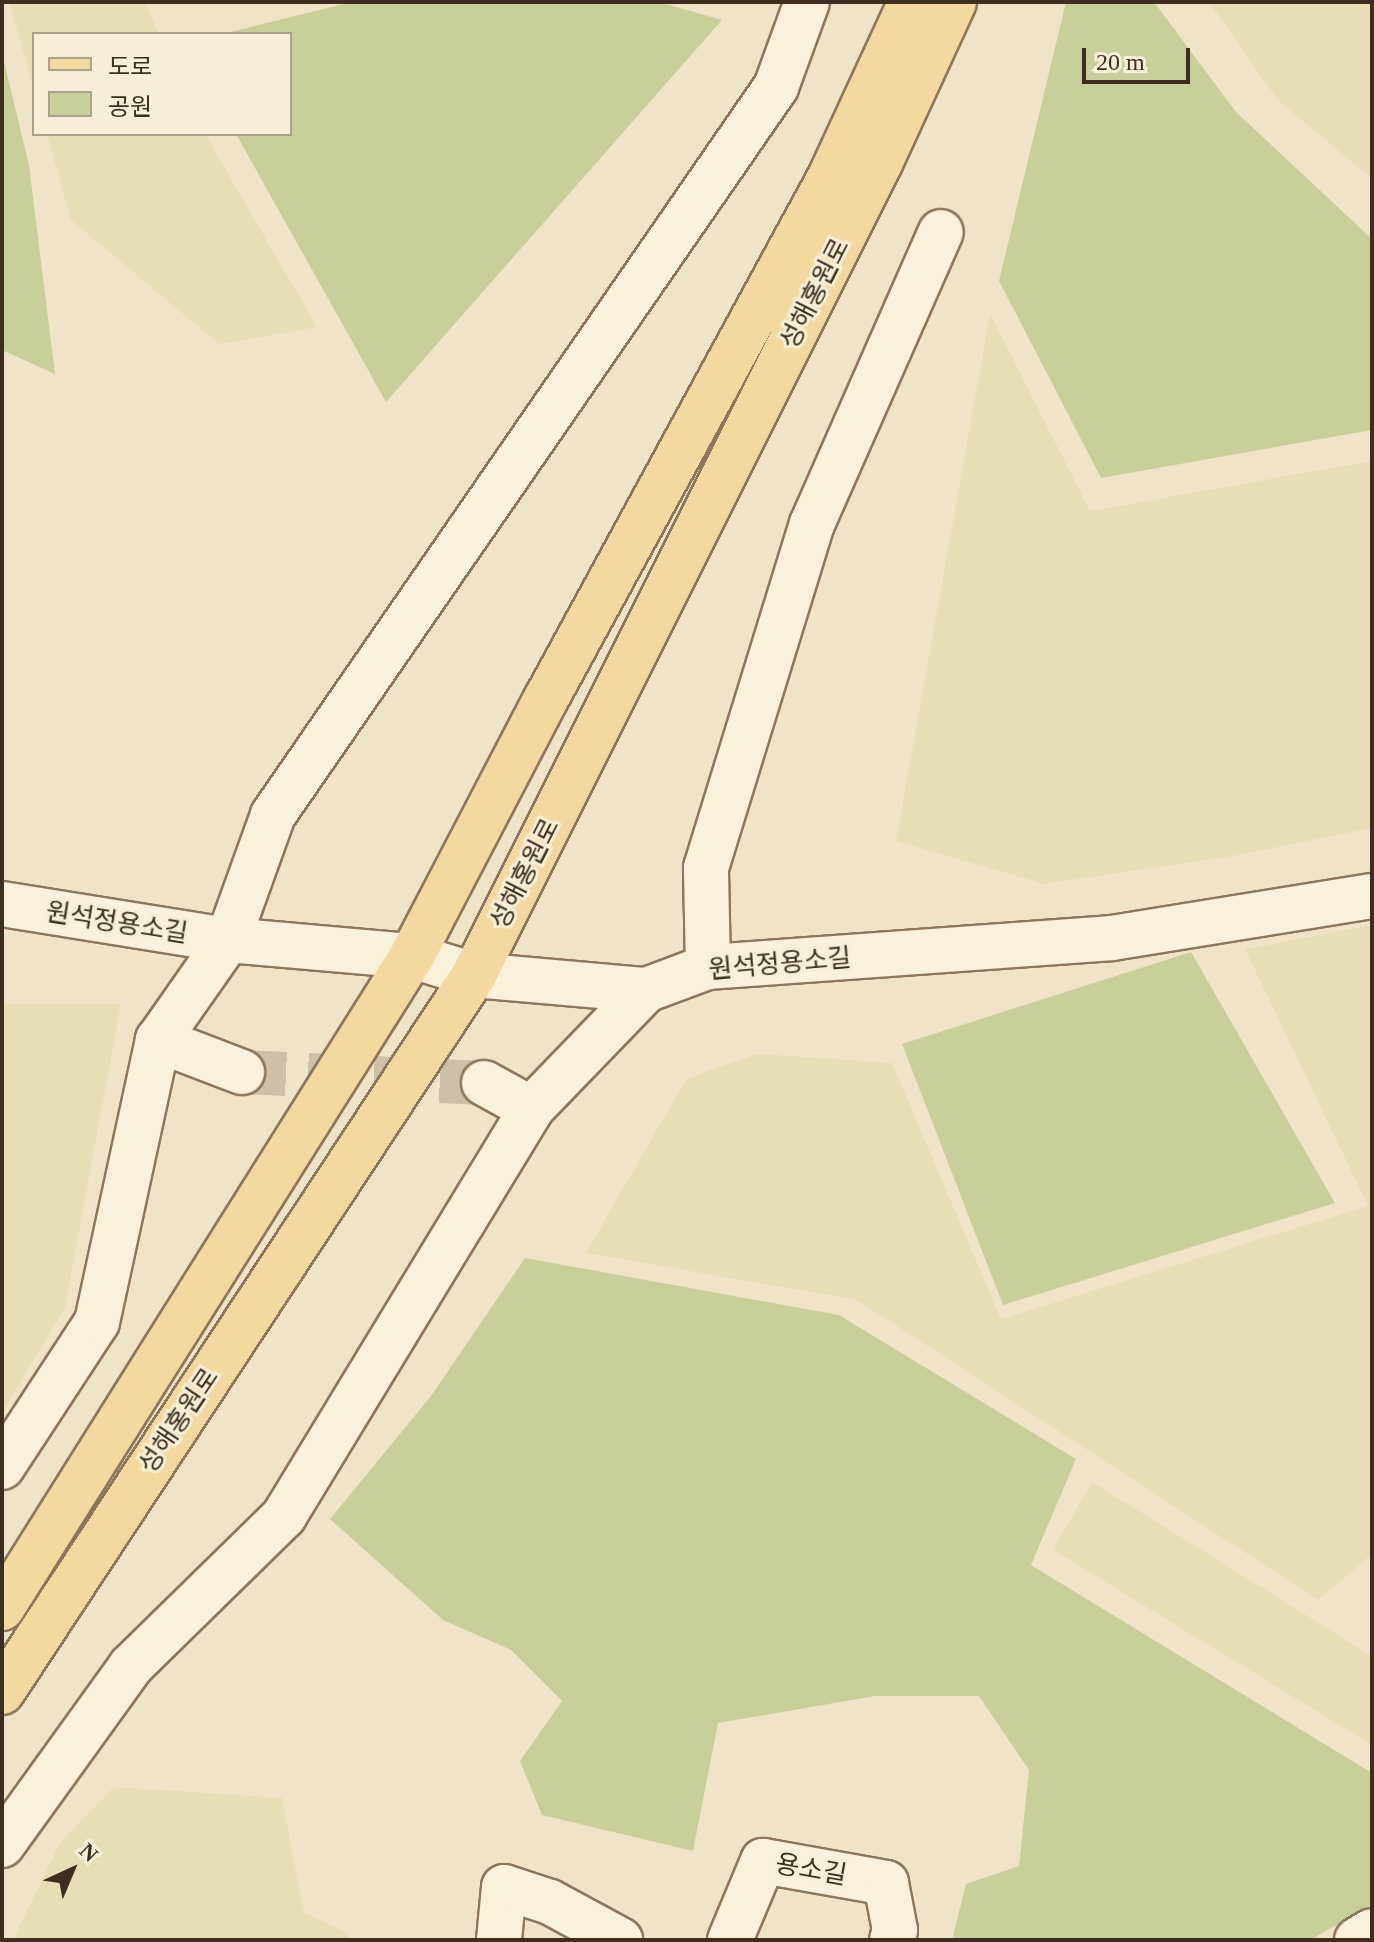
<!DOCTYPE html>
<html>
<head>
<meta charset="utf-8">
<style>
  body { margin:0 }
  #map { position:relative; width:1374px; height:1942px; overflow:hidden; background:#f0e4c8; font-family:"Times New Roman","Noto Sans KR",serif }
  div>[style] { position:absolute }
  .farmland>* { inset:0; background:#e6deb5 }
  .green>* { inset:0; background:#c9cf9b }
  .minor-tunnel>* { height:44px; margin-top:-22px; transform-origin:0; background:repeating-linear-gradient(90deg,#ccc0a6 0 44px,transparent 0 66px) }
  .roads { filter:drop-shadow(2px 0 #8d765c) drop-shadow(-2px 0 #8d765c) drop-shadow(0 2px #8d765c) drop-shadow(0 -2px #8d765c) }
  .minor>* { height:44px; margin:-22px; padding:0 22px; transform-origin:22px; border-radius:22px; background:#faf1dc }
  .major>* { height:44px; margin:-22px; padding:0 22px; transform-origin:22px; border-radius:22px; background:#f3d9a0 }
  span { translate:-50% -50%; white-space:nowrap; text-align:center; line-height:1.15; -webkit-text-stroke:6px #f7eed8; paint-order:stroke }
  .street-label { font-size:26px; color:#3d2e20 }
  .frame { position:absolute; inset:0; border:4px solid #3d2e20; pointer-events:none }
  .legend { position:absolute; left:32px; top:32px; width:260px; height:104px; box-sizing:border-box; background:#f7eed8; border:2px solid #ada18e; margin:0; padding:10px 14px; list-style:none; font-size:24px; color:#3d2e20 }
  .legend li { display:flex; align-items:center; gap:16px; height:40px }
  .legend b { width:40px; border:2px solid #ada18e }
  .north { position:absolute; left:32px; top:1830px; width:80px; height:80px; -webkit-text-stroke:6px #f7eed8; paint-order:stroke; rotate:44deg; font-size:22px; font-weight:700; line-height:32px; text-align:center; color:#3d2e20 }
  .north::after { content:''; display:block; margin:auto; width:28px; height:36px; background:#3d2e20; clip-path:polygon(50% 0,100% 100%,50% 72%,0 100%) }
  .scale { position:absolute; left:1082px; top:48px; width:108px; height:36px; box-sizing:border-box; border:4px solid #3d2e20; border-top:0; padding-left:10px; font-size:24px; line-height:28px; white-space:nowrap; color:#3d2e20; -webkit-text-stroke:6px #f7eed8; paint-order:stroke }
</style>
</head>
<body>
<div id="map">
  <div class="farmland">
    <i style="clip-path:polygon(9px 2px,145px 2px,159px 34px,34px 34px,34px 89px)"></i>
    <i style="clip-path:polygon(1209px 2px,1372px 2px,1372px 179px,1277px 99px)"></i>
    <i style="clip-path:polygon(47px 134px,205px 134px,317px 327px,219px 344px,71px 220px)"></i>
    <i style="clip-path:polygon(990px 314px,1090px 511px,1372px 461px,1372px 828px,1233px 856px,1044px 884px,896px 841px)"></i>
    <i style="clip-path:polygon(1372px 925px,1372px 1554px,1318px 1600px,857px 1300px,586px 1253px,686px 1079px,757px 1054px,892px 1063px,1001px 1319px,1368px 1206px,1245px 949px)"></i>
    <i style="clip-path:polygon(2px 1004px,121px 1004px,65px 1307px,2px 1413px)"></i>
    <i style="clip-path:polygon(1092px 1482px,1372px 1656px,1372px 1745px,1053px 1550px)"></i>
    <i style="clip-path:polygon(114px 1787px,282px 1798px,304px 1913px,347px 1932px,349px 1940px,13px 1940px,60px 1843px)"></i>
  </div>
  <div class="green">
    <i style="clip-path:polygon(352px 2px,659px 2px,722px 20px,386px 402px,236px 134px,290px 134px,290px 34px,222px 34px)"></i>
    <i style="clip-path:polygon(1066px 2px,1154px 2px,1236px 112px,1372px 239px,1372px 430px,1101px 478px,999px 281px)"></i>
    <i style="clip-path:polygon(2px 53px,29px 165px,55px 374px,2px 350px)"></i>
    <i style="clip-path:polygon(1191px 952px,1335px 1203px,1003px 1305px,902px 1044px)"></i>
    <i style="clip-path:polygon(525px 1258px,839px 1315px,1076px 1459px,1031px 1565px,1372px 1773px,1372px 1905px,1310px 1940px,952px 1940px,966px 1884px,1019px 1866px,1029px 1770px,979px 1696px,875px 1696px,718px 1723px,693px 1851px,542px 1815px,520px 1761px,562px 1701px,511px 1650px,443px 1620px,330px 1519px,431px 1396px)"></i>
  </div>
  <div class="minor-tunnel">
    <i style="left:242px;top:1072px;width:242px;rotate:2.6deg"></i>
  </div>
  <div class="roads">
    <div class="minor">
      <i style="left:2px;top:904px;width:229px;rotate:9.1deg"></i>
      <i style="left:228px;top:940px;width:185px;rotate:5deg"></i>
      <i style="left:412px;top:956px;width:65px;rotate:17deg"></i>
      <i style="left:474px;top:975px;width:173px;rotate:5deg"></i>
      <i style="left:646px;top:990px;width:66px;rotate:-20.4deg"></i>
      <i style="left:708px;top:967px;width:405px;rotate:-4.1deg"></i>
      <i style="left:1112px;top:938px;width:263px;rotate:-9.2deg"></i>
      <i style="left:708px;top:967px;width:99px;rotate:-91.2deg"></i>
      <i style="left:706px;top:868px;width:360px;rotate:-72.9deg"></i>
      <i style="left:812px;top:524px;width:319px;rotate:-66.2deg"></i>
      <i style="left:158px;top:1040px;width:90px;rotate:20.9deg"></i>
      <i style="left:484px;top:1083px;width:54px;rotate:29deg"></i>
      <i style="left:2px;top:1467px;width:173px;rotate:-56.8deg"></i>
      <i style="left:97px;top:1322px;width:289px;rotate:-77.8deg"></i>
      <i style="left:158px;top:1040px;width:122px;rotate:-55deg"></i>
      <i style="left:228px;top:940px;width:133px;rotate:-70.2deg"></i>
      <i style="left:273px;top:815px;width:885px;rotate:-55.36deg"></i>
      <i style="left:776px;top:87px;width:90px;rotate:-70deg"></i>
      <i style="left:2px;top:1845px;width:221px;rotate:-54.2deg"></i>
      <i style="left:131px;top:1666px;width:214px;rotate:-44.4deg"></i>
      <i style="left:284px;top:1516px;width:476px;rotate:-58.7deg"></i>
      <i style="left:531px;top:1109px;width:165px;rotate:-46deg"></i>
      <i style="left:499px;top:1940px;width:53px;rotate:-84.6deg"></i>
      <i style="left:504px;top:1887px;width:48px;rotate:18.1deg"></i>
      <i style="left:550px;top:1902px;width:80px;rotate:28.5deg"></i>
      <i style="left:730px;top:1940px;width:86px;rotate:-67.3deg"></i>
      <i style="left:763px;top:1861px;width:125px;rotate:10.1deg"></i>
      <i style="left:886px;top:1883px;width:48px;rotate:79.2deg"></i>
      <i style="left:895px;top:1930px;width:10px;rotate:107deg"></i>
      <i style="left:1357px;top:1940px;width:17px;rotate:-31deg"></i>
    </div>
    <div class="major">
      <i style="left:2px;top:1608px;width:770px;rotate:-57.84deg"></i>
      <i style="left:412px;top:956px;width:290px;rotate:-62.5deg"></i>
      <i style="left:546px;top:699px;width:594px;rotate:-61.45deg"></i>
      <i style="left:830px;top:177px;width:193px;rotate:-65.2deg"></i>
      <i style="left:2px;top:1692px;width:858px;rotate:-56.64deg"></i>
      <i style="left:474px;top:975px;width:908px;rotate:-63.43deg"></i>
      <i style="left:880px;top:163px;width:177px;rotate:-65.3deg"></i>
    </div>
  </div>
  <div class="street-label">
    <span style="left:815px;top:294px;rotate:-63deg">성해홍원로</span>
    <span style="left:525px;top:874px;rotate:-63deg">성해홍원로</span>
    <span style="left:117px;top:923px;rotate:9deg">원석정용소길</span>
    <span style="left:780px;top:964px;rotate:-5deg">원석정용소길</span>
    <span style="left:179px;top:1421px;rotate:-56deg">성해홍원로</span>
    <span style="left:811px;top:1870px;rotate:10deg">용소길</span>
  </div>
  <div class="frame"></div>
  <ul class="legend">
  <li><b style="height:10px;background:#f3d9a0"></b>도로</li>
  <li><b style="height:22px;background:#c9cf9b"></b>공원</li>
  </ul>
  <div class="north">N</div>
  <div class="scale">20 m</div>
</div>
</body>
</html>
